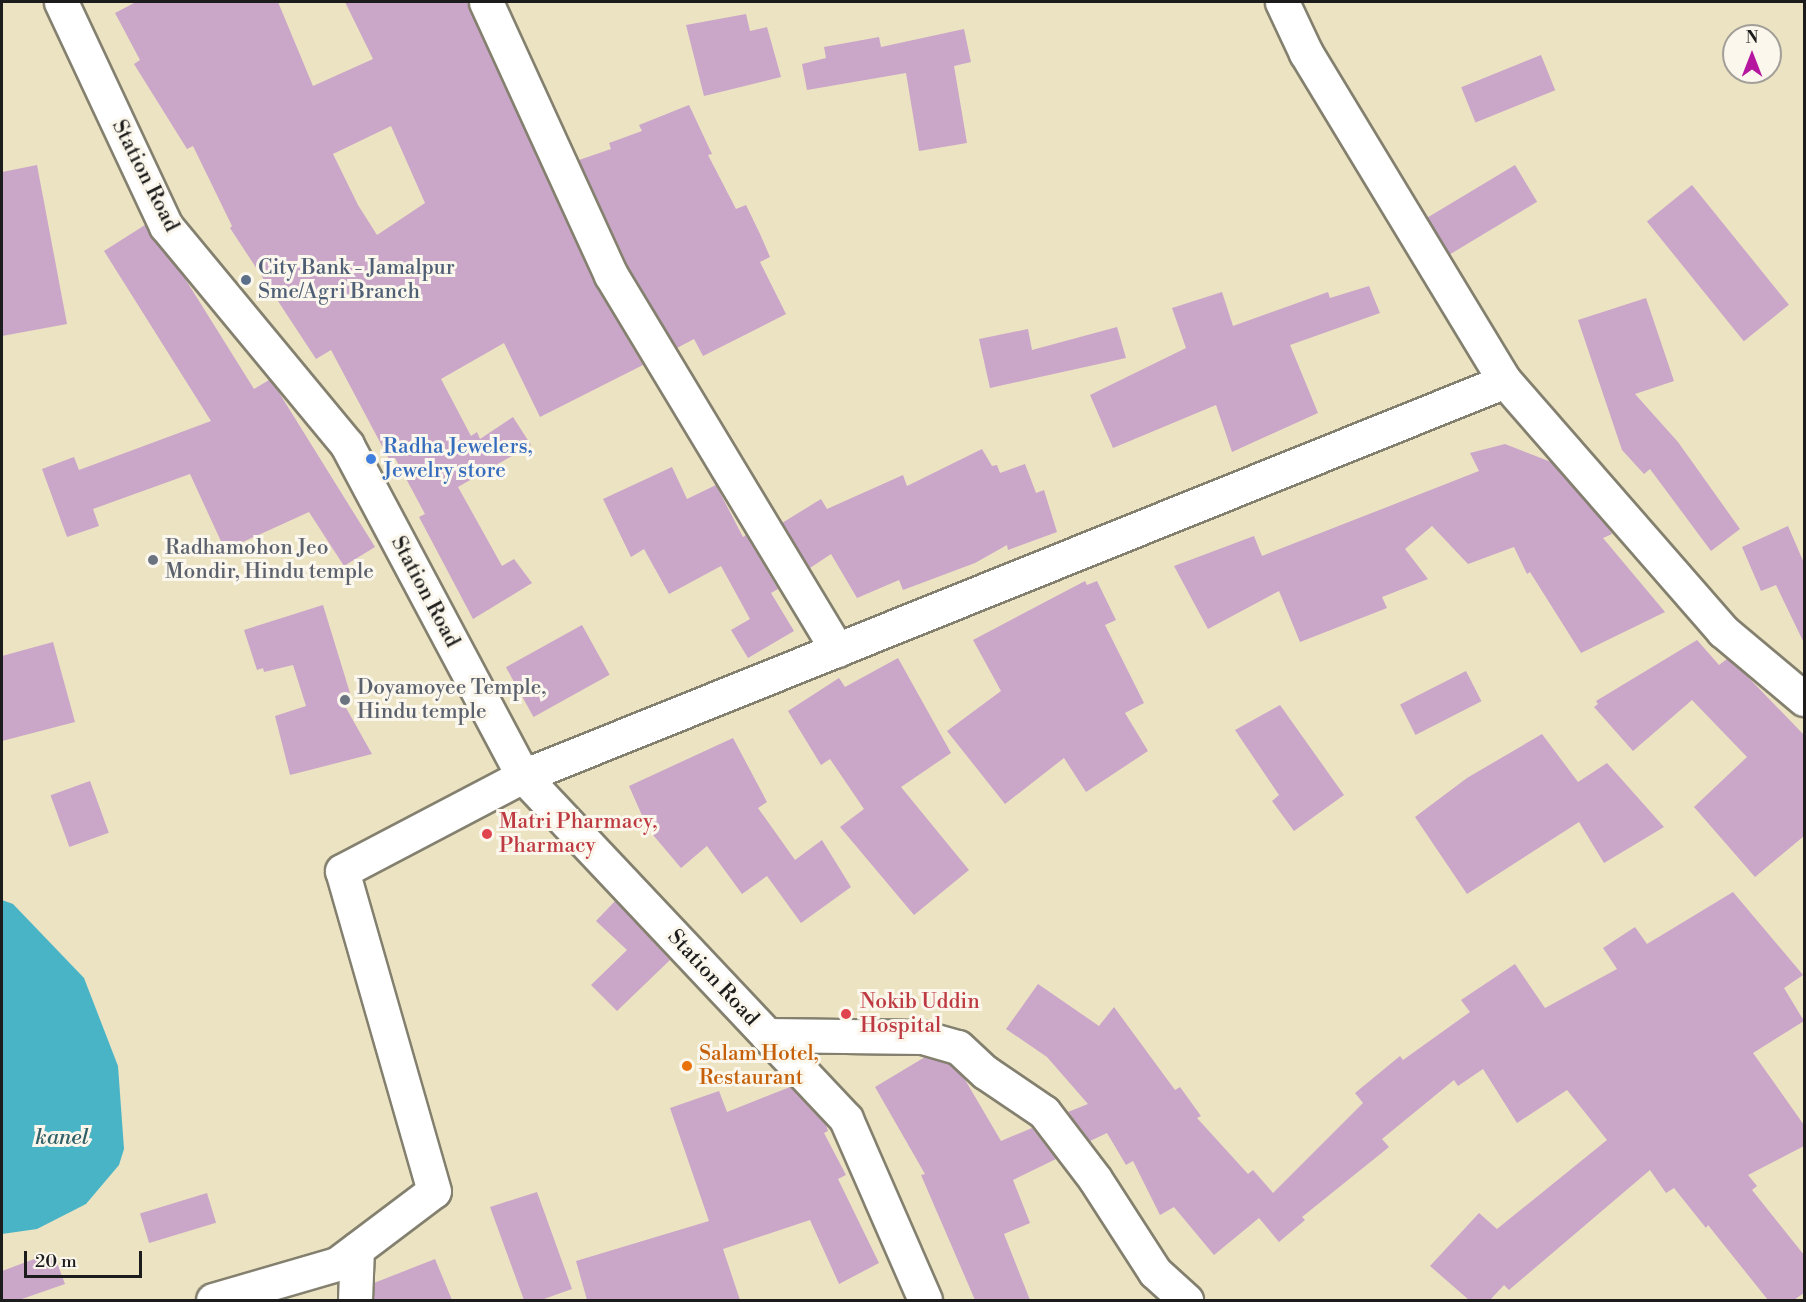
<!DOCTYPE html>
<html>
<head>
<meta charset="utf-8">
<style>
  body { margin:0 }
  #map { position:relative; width:1806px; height:1302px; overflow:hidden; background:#ece3c2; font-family:"Libre Bodoni",serif }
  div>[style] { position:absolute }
  .water>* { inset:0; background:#4ab4c7 }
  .building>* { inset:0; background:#caa6c9; transform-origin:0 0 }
  .roads { filter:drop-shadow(2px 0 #84806f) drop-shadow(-2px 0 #84806f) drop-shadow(0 2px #84806f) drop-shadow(0 -2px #84806f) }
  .minor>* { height:33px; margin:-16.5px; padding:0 16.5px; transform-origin:16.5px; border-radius:16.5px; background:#fff }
  .tertiary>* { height:33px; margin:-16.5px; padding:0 16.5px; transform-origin:16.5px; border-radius:16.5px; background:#fff }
  .primary>* { height:33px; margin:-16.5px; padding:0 16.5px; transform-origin:16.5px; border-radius:16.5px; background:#fff }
  .dots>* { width:16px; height:16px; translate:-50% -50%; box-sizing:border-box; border:3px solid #fbf7ec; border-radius:50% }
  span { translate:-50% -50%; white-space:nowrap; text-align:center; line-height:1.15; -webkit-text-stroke:6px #fbf7ec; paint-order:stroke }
  .street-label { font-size:21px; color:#1c1c1c }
  .service-label { font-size:21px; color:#4e5e75 }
  .left { translate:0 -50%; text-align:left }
  .shop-label { font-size:21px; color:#366cbe }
  .worship-label { font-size:21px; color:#5b616d }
  .health-label { font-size:21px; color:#be3a42 }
  .food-label { font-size:21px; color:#c56008 }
  .water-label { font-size:22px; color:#316069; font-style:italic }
  .frame { position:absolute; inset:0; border:3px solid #1c1c1c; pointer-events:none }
  .north { position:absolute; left:1722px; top:24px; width:60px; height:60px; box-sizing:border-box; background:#fbf7ec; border:2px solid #a29f99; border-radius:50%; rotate:0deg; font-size:16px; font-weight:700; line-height:24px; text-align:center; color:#1c1c1c }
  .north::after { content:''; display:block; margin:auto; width:21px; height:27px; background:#b5179e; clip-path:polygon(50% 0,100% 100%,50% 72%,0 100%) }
  .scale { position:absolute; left:24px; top:1251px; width:118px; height:27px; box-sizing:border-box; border:3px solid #1c1c1c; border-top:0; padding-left:8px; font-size:18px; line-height:21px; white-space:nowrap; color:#1c1c1c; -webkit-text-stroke:4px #fbf7ec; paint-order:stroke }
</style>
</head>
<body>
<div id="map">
  <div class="water">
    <i style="clip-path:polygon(2px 900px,13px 904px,84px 978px,118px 1066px,124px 1149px,119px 1165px,86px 1204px,37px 1229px,2px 1234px)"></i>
  </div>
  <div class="building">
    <i style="clip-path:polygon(evenodd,136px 2px,278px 2px,313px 86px,373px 59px,345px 2px,467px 2px,594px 283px,643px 365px,540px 417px,504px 343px,441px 379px,471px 436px,477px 432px,480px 439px,513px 417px,531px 445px,458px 487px,502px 566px,514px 559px,532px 583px,473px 619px,419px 517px,425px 514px,395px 458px,390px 461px,331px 350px,316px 359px,230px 228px,232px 226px,193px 146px,187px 149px,134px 64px,140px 60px,115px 13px,136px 2px,391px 126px,425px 203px,377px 235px,358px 205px,333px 154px,391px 126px)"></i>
    <i style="clip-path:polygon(746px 14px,750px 31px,767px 27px,781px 77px,704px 96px,686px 25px)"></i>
    <i style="clip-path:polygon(964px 29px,971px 62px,954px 66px,967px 143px,919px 151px,906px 73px,807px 90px,802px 64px,826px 58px,824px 47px,879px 37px,881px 47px)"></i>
    <i style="left:1541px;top:55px;width:38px;height:86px;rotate:68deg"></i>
    <i style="clip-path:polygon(689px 105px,712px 154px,708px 155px,736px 209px,746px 205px,760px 234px,770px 257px,760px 262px,786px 314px,703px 356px,694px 339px,677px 348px,628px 266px,579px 160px,611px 149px,609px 143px,642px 131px,639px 125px)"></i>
    <i style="clip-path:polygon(37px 165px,67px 324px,2px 336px,2px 172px)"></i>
    <i style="left:1515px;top:165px;width:43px;height:102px;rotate:59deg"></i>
    <i style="left:1692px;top:185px;width:154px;height:58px;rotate:51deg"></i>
    <i style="clip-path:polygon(145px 225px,184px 277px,254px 389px,269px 380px,278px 391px,375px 547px,344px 566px,309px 512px,225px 550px,190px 474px,93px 509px,99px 526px,67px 537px,42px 469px,74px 457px,79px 470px,211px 421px,104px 251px)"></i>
    <i style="clip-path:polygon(1369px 286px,1380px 313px,1290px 345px,1318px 413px,1232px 452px,1216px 405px,1113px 448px,1090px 395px,1186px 348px,1172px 308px,1222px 292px,1233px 326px,1328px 292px,1330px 298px)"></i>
    <i style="clip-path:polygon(1646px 298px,1674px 381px,1635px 394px,1678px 442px,1740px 529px,1711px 551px,1650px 469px,1644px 474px,1622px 450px,1578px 320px)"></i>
    <i style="clip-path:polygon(1117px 327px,1126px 358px,990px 388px,979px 339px,1028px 329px,1032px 350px)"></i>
    <i style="clip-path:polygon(1505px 444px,1551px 462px,1608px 527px,1612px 534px,1603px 538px,1665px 612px,1581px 653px,1530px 572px,1527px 574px,1514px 547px,1468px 564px,1432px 526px,1405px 549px,1428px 579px,1382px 597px,1387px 608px,1300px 642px,1279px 591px,1208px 629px,1174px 566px,1254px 536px,1262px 556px,1479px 471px,1470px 453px)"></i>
    <i style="clip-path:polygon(982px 449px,992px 466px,997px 465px,1000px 473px,1025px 464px,1036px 493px,1044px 490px,1057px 532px,1008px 550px,1007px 545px,975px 563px,903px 590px,899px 580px,857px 598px,831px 554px,810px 568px,782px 523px,821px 499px,827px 509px,903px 475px,907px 486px)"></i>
    <i style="clip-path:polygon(672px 467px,687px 499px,716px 485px,743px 537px,746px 535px,778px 589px,771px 593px,794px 631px,748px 658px,731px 630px,750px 619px,721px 566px,669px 594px,644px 549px,631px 557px,603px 499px)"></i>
    <i style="clip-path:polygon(1788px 526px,1804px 563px,1804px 643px,1776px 585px,1761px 591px,1742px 547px)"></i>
    <i style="clip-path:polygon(1085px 581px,1087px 585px,1097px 581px,1116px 620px,1105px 625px,1144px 703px,1125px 713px,1148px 751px,1086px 792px,1064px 758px,1005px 804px,947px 731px,1001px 691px,973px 640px)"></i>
    <i style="clip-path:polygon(323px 605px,350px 693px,341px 699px,372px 754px,290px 775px,275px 716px,306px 706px,293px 665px,264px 672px,263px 668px,257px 670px,244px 630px)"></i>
    <i style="left:582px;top:625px;width:57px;height:87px;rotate:61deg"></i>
    <i style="clip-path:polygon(1697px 640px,1719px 665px,1727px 659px,1745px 674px,1804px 735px,1804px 836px,1755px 877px,1694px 807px,1747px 757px,1692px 700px,1633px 751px,1594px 707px,1598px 704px,1596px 701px)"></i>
    <i style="clip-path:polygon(53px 642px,75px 722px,2px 741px,2px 656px)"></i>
    <i style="clip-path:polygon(898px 658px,951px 753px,901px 787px,969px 870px,914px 915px,840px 827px,864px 809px,830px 759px,821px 765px,788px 711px,839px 678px,845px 687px)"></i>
    <i style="left:1466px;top:671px;width:34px;height:74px;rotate:63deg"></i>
    <i style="clip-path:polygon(1280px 705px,1344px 795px,1294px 831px,1272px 801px,1279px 795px,1235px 730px)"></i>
    <i style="clip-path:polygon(1542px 734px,1578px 782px,1607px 763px,1664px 827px,1604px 863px,1579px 822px,1467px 894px,1415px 817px,1467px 778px)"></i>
    <i style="clip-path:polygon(733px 738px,767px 802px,758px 808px,795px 860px,822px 840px,851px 887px,801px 923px,767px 876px,742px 894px,707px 846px,681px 868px,648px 829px,629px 786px)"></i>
    <i style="left:90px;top:781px;width:55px;height:42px;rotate:70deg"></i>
    <i style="clip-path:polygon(1733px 892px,1803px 975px,1784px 988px,1804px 1021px,1753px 1053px,1804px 1125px,1804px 1146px,1748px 1175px,1757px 1186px,1752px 1190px,1804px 1255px,1804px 1293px,1794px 1300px,1768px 1300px,1708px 1225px,1706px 1228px,1674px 1188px,1666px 1193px,1650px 1170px,1509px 1290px,1504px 1285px,1490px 1300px,1469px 1300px,1430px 1266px,1479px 1213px,1497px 1229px,1607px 1140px,1567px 1090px,1517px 1123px,1483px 1069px,1458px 1086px,1454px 1080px,1382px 1139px,1389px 1147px,1302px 1217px,1305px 1220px,1279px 1242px,1259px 1218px,1214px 1255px,1174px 1207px,1160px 1215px,1133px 1161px,1126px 1165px,1107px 1133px,1090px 1141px,1068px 1112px,1088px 1104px,1047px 1057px,1006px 1029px,1038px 984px,1099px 1026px,1114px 1007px,1175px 1090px,1180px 1087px,1201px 1116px,1197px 1118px,1248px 1174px,1253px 1170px,1273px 1193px,1363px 1103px,1355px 1093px,1400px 1056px,1403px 1060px,1470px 1012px,1461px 1000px,1515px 964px,1545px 1008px,1617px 969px,1603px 948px,1635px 927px,1647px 944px)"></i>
    <i style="clip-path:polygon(615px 901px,670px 960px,617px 1011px,591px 985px,627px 950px,596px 921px)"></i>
    <i style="clip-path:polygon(925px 1057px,949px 1064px,964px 1078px,1001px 1141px,1032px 1128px,1056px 1159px,1013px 1180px,1030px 1223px,1004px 1234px,1030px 1300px,975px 1300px,921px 1175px,925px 1174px,875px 1087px)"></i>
    <i style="clip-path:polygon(790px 1087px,826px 1125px,828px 1131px,824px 1133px,846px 1175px,838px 1179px,879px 1263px,839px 1284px,810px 1220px,723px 1249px,740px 1300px,587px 1300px,576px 1261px,709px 1221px,670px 1108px,719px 1091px,727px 1112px)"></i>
    <i style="clip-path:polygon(537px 1192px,572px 1289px,541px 1300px,524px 1300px,490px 1207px)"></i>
    <i style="left:207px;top:1193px;width:31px;height:70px;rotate:73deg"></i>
    <i style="clip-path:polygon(53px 1252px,65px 1284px,19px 1300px,2px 1300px,2px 1271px)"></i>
    <i style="clip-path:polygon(435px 1259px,452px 1300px,374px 1300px,374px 1283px)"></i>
  </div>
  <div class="roads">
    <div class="minor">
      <i style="left:486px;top:2px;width:300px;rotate:65.4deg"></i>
      <i style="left:611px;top:275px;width:438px;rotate:58.9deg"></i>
      <i style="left:767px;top:1035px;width:155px;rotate:0.7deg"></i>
      <i style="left:922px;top:1037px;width:37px;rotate:16deg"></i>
      <i style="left:958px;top:1047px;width:37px;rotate:43deg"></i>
      <i style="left:985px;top:1072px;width:71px;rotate:34.1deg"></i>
      <i style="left:1044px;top:1112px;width:84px;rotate:52.7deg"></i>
      <i style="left:1095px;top:1179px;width:111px;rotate:57.2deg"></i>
      <i style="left:1155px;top:1272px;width:42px;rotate:42.1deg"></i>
      <i style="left:213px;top:1300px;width:129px;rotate:-16.2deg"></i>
      <i style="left:337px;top:1264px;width:121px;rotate:-37deg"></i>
      <i style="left:434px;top:1191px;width:333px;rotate:-106deg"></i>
      <i style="left:342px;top:871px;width:204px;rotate:-27.7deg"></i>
      <i style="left:355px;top:1300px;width:51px;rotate:-87.8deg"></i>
    </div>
    <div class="tertiary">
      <i style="left:1282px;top:2px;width:56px;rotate:64.8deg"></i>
      <i style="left:1306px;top:53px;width:384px;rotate:58.8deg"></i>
    </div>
    <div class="primary">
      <i style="left:61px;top:2px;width:247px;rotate:64.9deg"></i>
      <i style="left:166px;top:226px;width:284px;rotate:50.4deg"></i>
      <i style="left:347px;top:445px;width:375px;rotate:62deg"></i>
      <i style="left:523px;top:776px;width:471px;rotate:46.7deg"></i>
      <i style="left:846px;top:1119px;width:197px;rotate:66.4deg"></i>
      <i style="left:523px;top:776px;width:1058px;rotate:-21.91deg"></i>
      <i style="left:1505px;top:381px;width:332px;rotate:48.9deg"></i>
      <i style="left:1723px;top:631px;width:106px;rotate:40deg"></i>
    </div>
  </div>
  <div class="dots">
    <i style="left:246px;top:280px;background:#5c6f8a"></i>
    <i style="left:371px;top:459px;background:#3f7fe0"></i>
    <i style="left:153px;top:560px;background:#6b7280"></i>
    <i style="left:345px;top:700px;background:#6b7280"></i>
    <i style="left:487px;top:834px;background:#e0444e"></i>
    <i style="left:846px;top:1014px;background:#e0444e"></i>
    <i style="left:687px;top:1066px;background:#e8710a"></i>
  </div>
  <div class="street-label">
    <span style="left:145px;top:176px;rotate:63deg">Station Road</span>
    <span style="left:425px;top:592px;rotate:62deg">Station Road</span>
    <span style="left:713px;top:978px;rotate:47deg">Station Road</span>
  </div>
  <div class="service-label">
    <span class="left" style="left:258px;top:280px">City Bank - Jamalpur<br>Sme/Agri Branch</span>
  </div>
  <div class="shop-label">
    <span class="left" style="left:383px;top:459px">Radha Jewelers,<br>Jewelry store</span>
  </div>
  <div class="worship-label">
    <span class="left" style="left:165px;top:560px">Radhamohon Jeo<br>Mondir, Hindu temple</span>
    <span class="left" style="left:357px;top:700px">Doyamoyee Temple,<br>Hindu temple</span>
  </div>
  <div class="health-label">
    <span class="left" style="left:499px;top:834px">Matri Pharmacy,<br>Pharmacy</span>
    <span class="left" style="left:860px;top:1014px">Nokib Uddin<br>Hospital</span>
  </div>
  <div class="food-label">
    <span class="left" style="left:699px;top:1066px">Salam Hotel,<br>Restaurant</span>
  </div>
  <div class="water-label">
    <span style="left:62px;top:1138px">kanel</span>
  </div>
  <div class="frame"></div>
  <div class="north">N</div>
  <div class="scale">20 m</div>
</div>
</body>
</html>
